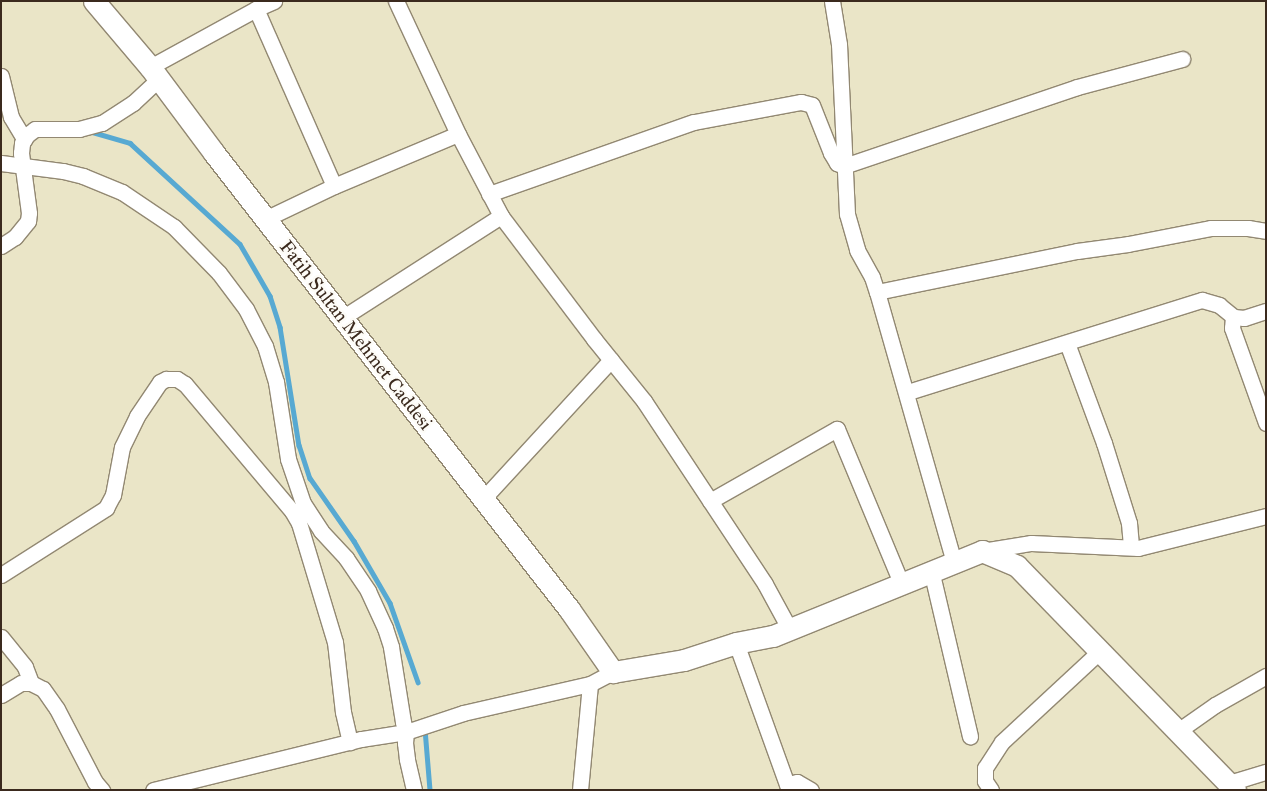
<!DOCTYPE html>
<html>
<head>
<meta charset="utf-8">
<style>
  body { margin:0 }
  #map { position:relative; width:1267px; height:791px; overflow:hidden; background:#eae5c7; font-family:"IM FELL Great Primer",serif }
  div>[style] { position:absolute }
  .stream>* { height:4.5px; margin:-2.25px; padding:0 2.25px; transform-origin:2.25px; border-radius:2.25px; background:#57a9d2 }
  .roads { filter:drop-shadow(1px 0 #928872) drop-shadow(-1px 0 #928872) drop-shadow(0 1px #928872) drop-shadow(0 -1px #928872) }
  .street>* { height:15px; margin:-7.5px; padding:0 7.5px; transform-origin:7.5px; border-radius:7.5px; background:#fff }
  .secondary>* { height:21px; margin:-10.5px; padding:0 10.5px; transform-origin:10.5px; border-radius:10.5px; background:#fff }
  span { translate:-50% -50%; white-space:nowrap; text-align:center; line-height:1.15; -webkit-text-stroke:5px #fdfcf7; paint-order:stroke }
  .street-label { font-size:19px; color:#3b2a1e }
  .frame { position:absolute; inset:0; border:2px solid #3b2a1e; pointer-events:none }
</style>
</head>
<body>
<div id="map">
  <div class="stream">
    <i style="left:89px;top:131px;width:43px;rotate:16.3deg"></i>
    <i style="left:130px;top:143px;width:149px;rotate:42.6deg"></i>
    <i style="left:240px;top:244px;width:60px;rotate:60deg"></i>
    <i style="left:270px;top:296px;width:33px;rotate:72deg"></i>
    <i style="left:280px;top:327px;width:120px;rotate:80.9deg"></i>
    <i style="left:299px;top:445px;width:35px;rotate:72deg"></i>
    <i style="left:310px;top:478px;width:77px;rotate:55.1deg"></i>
    <i style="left:354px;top:541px;width:72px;rotate:59.9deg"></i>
    <i style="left:390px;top:603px;width:84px;rotate:70.5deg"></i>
    <i style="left:425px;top:729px;width:61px;rotate:85.3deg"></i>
  </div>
  <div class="roads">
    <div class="street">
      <i style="left:396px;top:1px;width:147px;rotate:65deg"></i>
      <i style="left:458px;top:134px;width:93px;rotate:62.3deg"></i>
      <i style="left:501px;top:216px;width:154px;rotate:52.9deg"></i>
      <i style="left:594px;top:339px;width:80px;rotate:51.1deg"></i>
      <i style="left:644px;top:401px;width:219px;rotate:56.5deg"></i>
      <i style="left:765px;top:584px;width:52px;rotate:61.5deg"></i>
      <i style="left:832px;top:1px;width:44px;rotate:80.8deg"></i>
      <i style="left:839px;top:44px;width:170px;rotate:87.3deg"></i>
      <i style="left:847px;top:214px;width:37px;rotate:74deg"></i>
      <i style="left:857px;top:250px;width:31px;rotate:61deg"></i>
      <i style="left:872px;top:277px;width:16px;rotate:72deg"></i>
      <i style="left:877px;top:292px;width:281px;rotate:74.1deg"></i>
      <i style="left:256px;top:9px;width:193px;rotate:66.2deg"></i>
      <i style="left:150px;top:67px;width:121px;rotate:-28.7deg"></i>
      <i style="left:256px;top:9px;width:20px;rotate:-24deg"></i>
      <i style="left:1px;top:76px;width:42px;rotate:76.3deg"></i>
      <i style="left:11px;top:117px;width:26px;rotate:59deg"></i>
      <i style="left:1px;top:163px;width:63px;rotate:7.4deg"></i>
      <i style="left:63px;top:171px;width:21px;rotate:14deg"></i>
      <i style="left:83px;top:176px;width:42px;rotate:22.3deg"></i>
      <i style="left:122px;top:192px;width:63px;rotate:33.9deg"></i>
      <i style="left:174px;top:227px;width:64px;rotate:45.6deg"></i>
      <i style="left:219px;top:273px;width:45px;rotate:53.1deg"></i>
      <i style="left:246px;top:309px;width:42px;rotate:62.8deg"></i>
      <i style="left:265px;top:346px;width:38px;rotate:73deg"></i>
      <i style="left:276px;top:382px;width:78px;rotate:81.1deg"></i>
      <i style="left:288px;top:459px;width:46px;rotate:71.2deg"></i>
      <i style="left:303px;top:503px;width:33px;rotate:57deg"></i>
      <i style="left:321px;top:531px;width:37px;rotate:47deg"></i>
      <i style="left:346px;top:558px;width:40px;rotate:56deg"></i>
      <i style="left:368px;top:591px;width:41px;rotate:65.3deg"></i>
      <i style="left:385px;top:628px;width:20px;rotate:72deg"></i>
      <i style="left:391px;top:647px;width:76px;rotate:80.9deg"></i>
      <i style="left:403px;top:722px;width:10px;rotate:73deg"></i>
      <i style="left:406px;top:732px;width:46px;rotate:171.2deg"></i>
      <i style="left:361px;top:739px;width:214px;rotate:166.2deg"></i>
      <i style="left:489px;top:194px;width:217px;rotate:-19.4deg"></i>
      <i style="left:694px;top:122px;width:109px;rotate:-10.6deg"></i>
      <i style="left:801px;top:102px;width:11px;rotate:15deg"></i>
      <i style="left:812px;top:105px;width:52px;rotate:68.4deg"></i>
      <i style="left:831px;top:153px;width:12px;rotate:59deg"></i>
      <i style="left:837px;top:163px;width:8px;rotate:23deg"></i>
      <i style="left:844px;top:166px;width:246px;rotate:-18.7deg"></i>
      <i style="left:1077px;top:87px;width:109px;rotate:-14.9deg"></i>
      <i style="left:265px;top:219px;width:76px;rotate:-25.6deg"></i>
      <i style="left:334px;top:186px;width:134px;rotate:-22.8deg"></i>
      <i style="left:1px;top:246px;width:17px;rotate:-33deg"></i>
      <i style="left:15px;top:237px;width:21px;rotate:-51deg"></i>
      <i style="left:28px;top:221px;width:8px;rotate:-83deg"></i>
      <i style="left:29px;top:213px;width:61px;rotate:-97.6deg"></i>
      <i style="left:21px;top:153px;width:10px;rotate:-84deg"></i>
      <i style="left:22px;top:143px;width:9px;rotate:-58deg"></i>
      <i style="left:27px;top:135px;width:10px;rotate:-37deg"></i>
      <i style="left:35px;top:129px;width:44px"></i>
      <i style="left:79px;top:129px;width:24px;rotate:-15deg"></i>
      <i style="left:102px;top:123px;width:37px;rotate:-33deg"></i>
      <i style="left:133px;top:103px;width:35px;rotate:-43deg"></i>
      <i style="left:877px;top:292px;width:204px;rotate:-11.6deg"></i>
      <i style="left:1077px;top:251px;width:51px;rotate:-7.8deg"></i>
      <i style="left:1128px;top:244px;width:85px;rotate:-10.9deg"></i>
      <i style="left:1211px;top:228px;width:37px"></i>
      <i style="left:1248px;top:228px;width:18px;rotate:9deg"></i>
      <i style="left:1233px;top:317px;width:11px;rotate:95deg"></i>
      <i style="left:1232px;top:328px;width:101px;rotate:70.3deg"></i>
      <i style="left:342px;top:318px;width:189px;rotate:-32.7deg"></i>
      <i style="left:1067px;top:343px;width:107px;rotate:69.7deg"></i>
      <i style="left:1104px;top:443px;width:84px;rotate:72.6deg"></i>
      <i style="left:1129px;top:523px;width:24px;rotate:85deg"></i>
      <i style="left:908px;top:392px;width:308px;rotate:-17.4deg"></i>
      <i style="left:1202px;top:300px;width:18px;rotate:16deg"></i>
      <i style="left:1219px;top:305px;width:19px;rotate:39deg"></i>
      <i style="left:1234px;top:317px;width:10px;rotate:6deg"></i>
      <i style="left:1244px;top:318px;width:23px;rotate:-18deg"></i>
      <i style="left:483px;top:499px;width:189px;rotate:-47.4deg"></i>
      <i style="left:710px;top:501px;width:146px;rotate:-29.6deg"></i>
      <i style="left:837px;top:429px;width:167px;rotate:67.4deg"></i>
      <i style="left:982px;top:551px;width:50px;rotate:-9.3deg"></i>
      <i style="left:1031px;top:543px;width:107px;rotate:2.7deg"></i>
      <i style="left:1138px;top:548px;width:132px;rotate:-14deg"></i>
      <i style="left:931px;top:570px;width:171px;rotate:76.8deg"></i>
      <i style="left:1px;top:575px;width:125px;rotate:-32.5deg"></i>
      <i style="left:106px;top:508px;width:15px;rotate:-62deg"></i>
      <i style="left:113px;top:495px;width:49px;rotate:-79.4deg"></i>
      <i style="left:122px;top:447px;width:34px;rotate:-64deg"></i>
      <i style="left:137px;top:416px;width:41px;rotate:-55.9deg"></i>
      <i style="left:160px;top:382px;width:7px;rotate:-27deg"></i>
      <i style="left:166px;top:379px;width:11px"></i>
      <i style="left:177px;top:379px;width:9px;rotate:32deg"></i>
      <i style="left:185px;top:384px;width:166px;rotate:49.9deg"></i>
      <i style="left:292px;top:511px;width:14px;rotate:60deg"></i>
      <i style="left:299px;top:523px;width:124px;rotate:73.2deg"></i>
      <i style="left:335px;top:642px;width:70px;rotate:83.5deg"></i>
      <i style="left:343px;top:712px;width:31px;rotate:77deg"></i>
      <i style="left:1px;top:637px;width:38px;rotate:51deg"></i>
      <i style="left:25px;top:667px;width:17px;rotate:69deg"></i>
      <i style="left:736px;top:643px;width:156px;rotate:70.2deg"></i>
      <i style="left:1px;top:695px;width:23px;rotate:-31deg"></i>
      <i style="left:21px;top:683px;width:10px"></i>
      <i style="left:31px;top:683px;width:13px;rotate:27deg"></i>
      <i style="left:43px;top:689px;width:24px;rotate:55deg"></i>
      <i style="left:57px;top:709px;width:82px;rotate:62.5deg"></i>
      <i style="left:95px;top:782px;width:11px;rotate:49deg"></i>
      <i style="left:1178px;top:731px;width:45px;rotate:-35.1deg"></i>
      <i style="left:1215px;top:705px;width:59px;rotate:-29.6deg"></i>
      <i style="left:1229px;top:783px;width:39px;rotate:-17deg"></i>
      <i style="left:787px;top:784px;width:10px;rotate:-11deg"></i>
      <i style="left:797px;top:782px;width:16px;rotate:30deg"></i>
      <i style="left:414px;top:790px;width:32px;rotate:-103deg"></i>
      <i style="left:407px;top:759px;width:16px;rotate:-97deg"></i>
      <i style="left:405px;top:743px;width:11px;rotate:-85deg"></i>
      <i style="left:406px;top:732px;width:60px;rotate:-18.4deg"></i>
      <i style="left:463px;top:713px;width:130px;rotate:-12.9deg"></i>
      <i style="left:590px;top:684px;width:26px;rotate:-28deg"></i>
      <i style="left:580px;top:790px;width:106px;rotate:-84.6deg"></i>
      <i style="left:991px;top:790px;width:11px;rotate:-124deg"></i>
      <i style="left:985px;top:781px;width:13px;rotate:-90deg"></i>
      <i style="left:985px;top:768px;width:31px;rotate:-57deg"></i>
      <i style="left:1002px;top:742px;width:134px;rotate:-42.9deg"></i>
    </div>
    <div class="secondary">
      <i style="left:94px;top:1px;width:87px;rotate:49.7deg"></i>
      <i style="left:150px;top:67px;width:107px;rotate:53.3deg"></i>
      <i style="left:214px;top:153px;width:578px;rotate:52.1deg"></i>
      <i style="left:569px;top:609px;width:77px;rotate:55.1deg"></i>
      <i style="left:613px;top:672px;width:72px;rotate:-9.6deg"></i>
      <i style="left:684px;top:660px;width:55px;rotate:-18.1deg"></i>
      <i style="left:736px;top:643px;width:38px;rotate:-11deg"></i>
      <i style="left:773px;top:636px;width:226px;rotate:-22.1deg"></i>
      <i style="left:982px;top:551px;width:38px;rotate:23deg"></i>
      <i style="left:1017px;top:566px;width:313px;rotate:45.8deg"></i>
    </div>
  </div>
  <div class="street-label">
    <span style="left:356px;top:335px;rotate:52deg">Fatih Sultan Mehmet Caddesi</span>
  </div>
  <div class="frame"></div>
</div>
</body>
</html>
